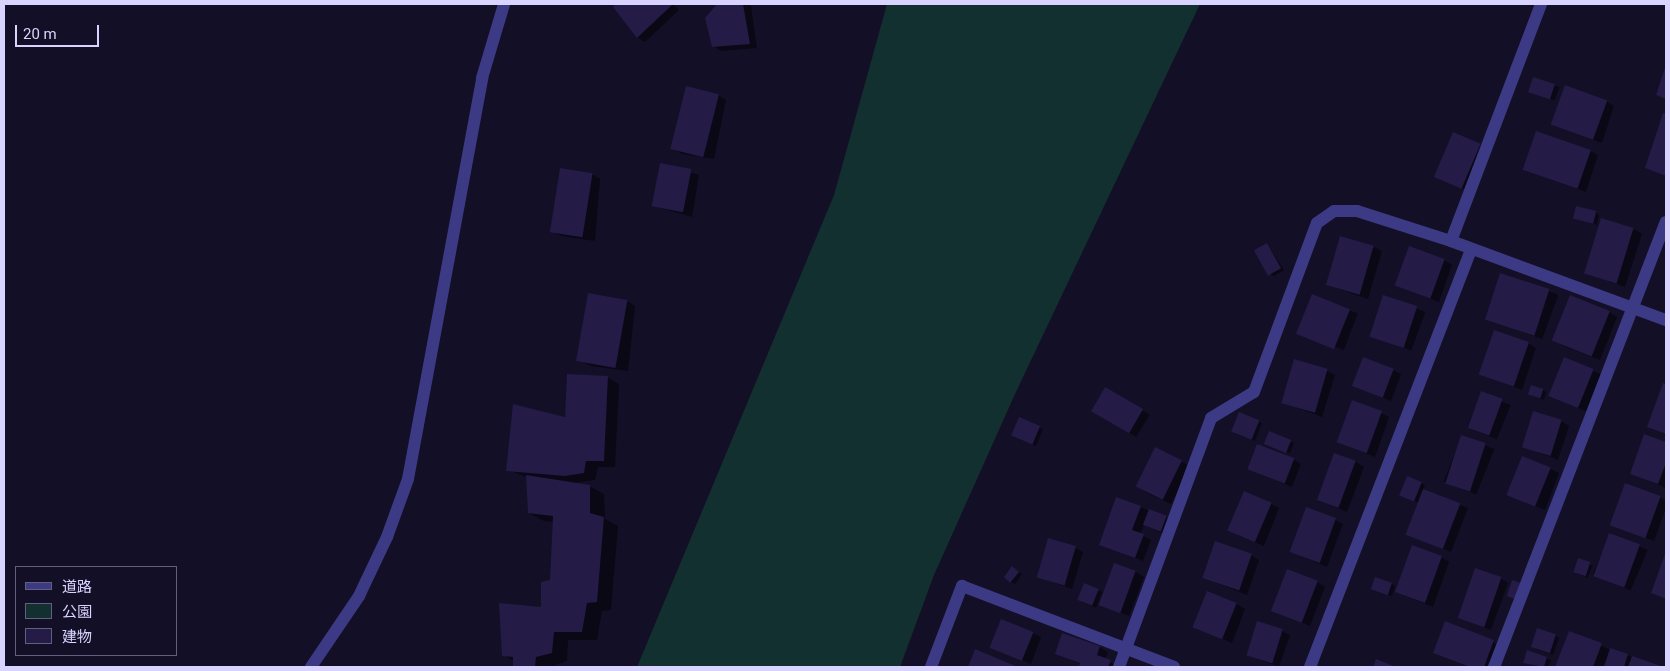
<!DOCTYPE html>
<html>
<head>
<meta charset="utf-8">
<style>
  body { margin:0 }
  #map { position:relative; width:1670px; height:671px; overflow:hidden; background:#130f26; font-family:Roboto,"Noto Sans JP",sans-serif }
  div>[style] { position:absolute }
  .green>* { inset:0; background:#12302f }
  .shadow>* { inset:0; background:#0007; transform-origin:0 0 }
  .building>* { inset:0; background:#241b47; transform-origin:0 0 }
  .minor>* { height:12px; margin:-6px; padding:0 6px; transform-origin:6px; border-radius:6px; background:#3d3a85 }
  .tertiary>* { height:12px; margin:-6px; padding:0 6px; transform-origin:6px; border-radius:6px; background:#3d3a85 }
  span { translate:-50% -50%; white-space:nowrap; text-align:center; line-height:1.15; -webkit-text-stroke:4.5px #130f26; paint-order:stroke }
  .frame { position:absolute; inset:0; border:5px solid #d9d4ff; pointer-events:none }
  .legend { position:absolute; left:15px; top:566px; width:162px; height:90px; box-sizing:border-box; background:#130f26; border:1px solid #625e7d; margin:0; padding:6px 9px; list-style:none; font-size:15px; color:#d9d4ff }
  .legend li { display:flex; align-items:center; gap:10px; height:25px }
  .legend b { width:25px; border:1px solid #625e7d }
  .scale { position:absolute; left:15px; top:25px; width:84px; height:22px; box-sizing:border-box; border:2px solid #d9d4ff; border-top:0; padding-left:6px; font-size:15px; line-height:18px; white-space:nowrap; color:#d9d4ff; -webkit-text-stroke:4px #130f26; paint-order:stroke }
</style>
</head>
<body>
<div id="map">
  <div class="green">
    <i style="clip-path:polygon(887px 4px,1200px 4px,1015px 394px,934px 575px,900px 667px,637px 667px,834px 195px)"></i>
  </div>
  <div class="shadow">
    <i style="clip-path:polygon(618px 4px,673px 4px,679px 10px,645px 42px,637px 37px,615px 7px)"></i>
    <i style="clip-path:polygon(746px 4px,751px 6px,757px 48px,721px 51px,713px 46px,718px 5px)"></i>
    <i style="left:1534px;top:78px;width:27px;height:14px;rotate:20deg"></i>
    <i style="clip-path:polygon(718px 95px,726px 100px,714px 159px,682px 154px,674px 149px)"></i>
    <i style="clip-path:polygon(1606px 101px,1614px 106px,1602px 143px,1553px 125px)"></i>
    <i style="clip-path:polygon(1664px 115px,1666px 116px,1666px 176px,1646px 168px)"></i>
    <i style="clip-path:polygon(1454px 134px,1481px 145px,1474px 193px,1437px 178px)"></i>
    <i style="clip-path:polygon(1590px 151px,1598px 155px,1586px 192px,1524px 170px)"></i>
    <i style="clip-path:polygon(661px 164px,699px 175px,692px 217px,654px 206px)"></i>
    <i style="clip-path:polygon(592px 174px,600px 179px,595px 241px,561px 236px,553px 232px)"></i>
    <i style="clip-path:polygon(1596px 212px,1599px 215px,1597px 225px,1575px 218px)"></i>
    <i style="clip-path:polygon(1634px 229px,1642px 234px,1625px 287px,1585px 272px)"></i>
    <i style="clip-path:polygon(1267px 244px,1284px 270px,1274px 276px,1270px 274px)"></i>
    <i style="clip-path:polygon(1374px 247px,1382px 251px,1368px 299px,1327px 285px)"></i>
    <i style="clip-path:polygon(1444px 260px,1452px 265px,1439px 302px,1396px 285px)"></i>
    <i style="left:1501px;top:274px;width:61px;height:47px;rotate:20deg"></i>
    <i style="left:1312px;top:296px;width:49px;height:39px;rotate:21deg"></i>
    <i style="left:1384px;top:297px;width:44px;height:41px;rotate:20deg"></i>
    <i style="clip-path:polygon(627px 301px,635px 306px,628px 371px,591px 366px,583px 362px)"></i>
    <i style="clip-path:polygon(1609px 312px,1617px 317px,1600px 360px,1561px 345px)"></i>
    <i style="clip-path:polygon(1528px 343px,1536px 348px,1522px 390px,1481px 374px)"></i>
    <i style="left:1565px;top:359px;width:40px;height:40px;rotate:23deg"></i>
    <i style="clip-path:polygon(1393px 370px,1401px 374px,1391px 401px,1354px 386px)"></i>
    <i style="clip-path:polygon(1327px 371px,1335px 375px,1322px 417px,1282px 402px)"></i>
    <i style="clip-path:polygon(607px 377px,619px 384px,615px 467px,598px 467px,595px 480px,574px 483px,589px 486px,604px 494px,605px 519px,618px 526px,611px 610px,602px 611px,597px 640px,568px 640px,567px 661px,551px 667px,514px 667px,514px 661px,503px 655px,542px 609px,552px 581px,554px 522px,544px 521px,529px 513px,527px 477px,507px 470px)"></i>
    <i style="clip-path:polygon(1663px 384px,1666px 385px,1666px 435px,1649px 426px)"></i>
    <i style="left:1105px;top:388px;width:52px;height:26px;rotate:31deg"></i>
    <i style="clip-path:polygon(1543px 390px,1546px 392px,1544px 400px,1533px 396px)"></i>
    <i style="left:1481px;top:393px;width:32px;height:37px;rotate:22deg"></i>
    <i style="clip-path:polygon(1381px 413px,1389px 417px,1375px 457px,1338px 442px)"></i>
    <i style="clip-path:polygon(1020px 419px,1043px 429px,1036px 446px,1016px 437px)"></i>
    <i style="clip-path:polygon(1258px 421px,1262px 423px,1255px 441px,1237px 434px)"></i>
    <i style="clip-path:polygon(1561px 421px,1569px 426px,1558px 460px,1523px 446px)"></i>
    <i style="left:1462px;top:436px;width:35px;height:49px;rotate:22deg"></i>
    <i style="clip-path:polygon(1645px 436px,1666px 443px,1666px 488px,1631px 473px)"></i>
    <i style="clip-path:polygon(1290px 441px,1294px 443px,1290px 453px,1270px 446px)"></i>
    <i style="clip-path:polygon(1156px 449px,1190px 466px,1171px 504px,1145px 492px)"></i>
    <i style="clip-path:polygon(1293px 459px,1301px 464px,1292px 487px,1249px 469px)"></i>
    <i style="clip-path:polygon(1356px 462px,1364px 467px,1347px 512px,1318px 499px)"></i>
    <i style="clip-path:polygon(1551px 469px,1559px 473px,1545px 510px,1509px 495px)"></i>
    <i style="clip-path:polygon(1421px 483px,1425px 485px,1423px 490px,1468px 508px,1451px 552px,1408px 534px,1419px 503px,1402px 496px)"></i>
    <i style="clip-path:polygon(1660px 497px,1666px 501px,1666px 508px,1654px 541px,1612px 525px)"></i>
    <i style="clip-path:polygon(1271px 504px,1279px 508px,1264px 546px,1237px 535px)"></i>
    <i style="clip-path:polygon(1140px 507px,1170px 519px,1164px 534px,1144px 525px,1140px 534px,1151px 540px,1143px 561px,1101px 544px)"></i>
    <i style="clip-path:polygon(1335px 520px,1343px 524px,1327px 567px,1291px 552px)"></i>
    <i style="left:1610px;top:534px;width:41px;height:44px;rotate:23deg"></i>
    <i style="clip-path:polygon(1075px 548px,1083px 552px,1072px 589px,1037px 576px)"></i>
    <i style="clip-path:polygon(1666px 554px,1666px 599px,1652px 593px)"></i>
    <i style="clip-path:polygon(1251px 555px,1259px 560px,1247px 595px,1204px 578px)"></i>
    <i style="clip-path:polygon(1441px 557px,1449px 562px,1433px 607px,1396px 592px)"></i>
    <i style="left:1579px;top:560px;width:15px;height:13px;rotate:23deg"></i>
    <i style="clip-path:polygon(1013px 568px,1022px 574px,1015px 584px,1011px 582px)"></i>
    <i style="clip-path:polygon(1136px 572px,1144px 577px,1129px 616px,1101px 605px)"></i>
    <i style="clip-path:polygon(1500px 578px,1508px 583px,1491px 630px,1459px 617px)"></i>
    <i style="clip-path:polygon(1317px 582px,1325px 587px,1310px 626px,1273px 610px)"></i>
    <i style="clip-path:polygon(1392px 584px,1395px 586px,1392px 596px,1377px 591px)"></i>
    <i style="clip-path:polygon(1098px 590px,1102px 592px,1096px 608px,1082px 602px)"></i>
    <i style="clip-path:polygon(1237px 604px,1245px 609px,1232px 643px,1195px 627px)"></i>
    <i style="clip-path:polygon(1446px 623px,1502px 646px,1493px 667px,1469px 667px,1435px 653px)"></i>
    <i style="clip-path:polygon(1282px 631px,1290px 635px,1279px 667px,1247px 655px)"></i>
    <i style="clip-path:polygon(1033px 633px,1041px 637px,1031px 664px,992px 647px)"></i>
    <i style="clip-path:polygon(1569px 633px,1609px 649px,1661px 667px,1605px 667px,1605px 662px,1603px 667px,1557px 667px)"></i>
    <i style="clip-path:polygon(1555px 635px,1559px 638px,1553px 655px,1535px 649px)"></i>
    <i style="clip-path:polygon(1099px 647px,1108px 652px,1105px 659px,1118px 667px,1080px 667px,1081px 664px,1057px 654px)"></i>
    <i style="clip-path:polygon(1528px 652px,1551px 660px,1548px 667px,1525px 663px)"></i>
  </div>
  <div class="building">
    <i style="clip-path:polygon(616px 4px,671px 4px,672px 5px,637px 38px,613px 7px)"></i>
    <i style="clip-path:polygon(717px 4px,743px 4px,750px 44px,712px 47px,705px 18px)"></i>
    <i style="clip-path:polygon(1666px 65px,1666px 99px,1656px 95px)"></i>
    <i style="left:1533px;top:77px;width:23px;height:16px;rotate:18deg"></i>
    <i style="left:1565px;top:85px;width:45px;height:42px;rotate:20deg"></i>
    <i style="left:686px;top:86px;width:34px;height:65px;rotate:14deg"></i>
    <i style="clip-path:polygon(1663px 113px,1666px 114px,1666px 176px,1645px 168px)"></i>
    <i style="left:1536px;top:131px;width:58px;height:41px;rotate:19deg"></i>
    <i style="left:1453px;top:132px;width:30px;height:49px;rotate:23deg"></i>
    <i style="left:660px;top:163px;width:32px;height:44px;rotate:11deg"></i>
    <i style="left:560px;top:168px;width:33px;height:65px;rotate:9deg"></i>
    <i style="left:1576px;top:206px;width:21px;height:13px;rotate:14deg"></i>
    <i style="left:1601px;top:218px;width:34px;height:58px;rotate:17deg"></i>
    <i style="left:1340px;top:236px;width:35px;height:51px;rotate:16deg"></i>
    <i style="left:1267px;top:243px;width:29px;height:15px;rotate:61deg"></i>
    <i style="left:1409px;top:246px;width:38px;height:42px;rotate:20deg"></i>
    <i style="left:1500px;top:273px;width:52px;height:49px;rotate:18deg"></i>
    <i style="left:588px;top:293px;width:40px;height:69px;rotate:10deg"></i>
    <i style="left:1312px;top:294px;width:41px;height:43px;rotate:22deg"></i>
    <i style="left:1383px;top:295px;width:36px;height:44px;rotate:18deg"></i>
    <i style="left:1570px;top:295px;width:43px;height:49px;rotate:22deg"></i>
    <i style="left:1494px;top:330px;width:37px;height:47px;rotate:19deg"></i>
    <i style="left:1363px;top:357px;width:33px;height:31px;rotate:21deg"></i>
    <i style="left:1564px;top:357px;width:32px;height:42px;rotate:22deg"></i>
    <i style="left:1294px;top:359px;width:35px;height:46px;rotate:16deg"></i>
    <i style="clip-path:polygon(567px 374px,608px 376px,604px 461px,586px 461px,584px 473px,565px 476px,506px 471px,513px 404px,565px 417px)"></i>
    <i style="clip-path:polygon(1663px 383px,1666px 384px,1666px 434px,1647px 427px)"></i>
    <i style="left:1531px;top:385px;width:13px;height:10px;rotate:18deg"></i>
    <i style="left:1105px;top:387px;width:44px;height:28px;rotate:30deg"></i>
    <i style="left:1481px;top:391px;width:23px;height:39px;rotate:20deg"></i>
    <i style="left:1352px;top:400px;width:32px;height:45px;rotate:20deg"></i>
    <i style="left:1533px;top:411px;width:30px;height:38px;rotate:17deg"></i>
    <i style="left:1239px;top:412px;width:22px;height:21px;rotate:22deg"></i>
    <i style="left:1019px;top:417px;width:23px;height:20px;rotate:23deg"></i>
    <i style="left:1269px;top:431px;width:24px;height:14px;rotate:22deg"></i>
    <i style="clip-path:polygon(1644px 434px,1666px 442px,1666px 463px,1658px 484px,1630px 474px)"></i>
    <i style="left:1461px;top:435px;width:26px;height:51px;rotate:18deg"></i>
    <i style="left:1257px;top:444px;width:40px;height:27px;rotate:21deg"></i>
    <i style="left:1155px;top:447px;width:30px;height:44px;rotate:26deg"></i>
    <i style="left:1334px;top:453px;width:23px;height:50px;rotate:20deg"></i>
    <i style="left:1522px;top:456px;width:31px;height:42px;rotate:22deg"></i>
    <i style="clip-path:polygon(526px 475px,590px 485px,590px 513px,604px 517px,597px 602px,587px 603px,582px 632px,554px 632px,552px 653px,536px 657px,535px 667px,513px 667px,513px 657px,502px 656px,499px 603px,541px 607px,541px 582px,550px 580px,553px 516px,528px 513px)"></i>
    <i style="left:1407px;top:476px;width:16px;height:21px;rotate:22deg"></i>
    <i style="left:1625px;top:483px;width:38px;height:45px;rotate:20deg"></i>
    <i style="left:1423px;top:489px;width:40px;height:49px;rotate:21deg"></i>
    <i style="left:1244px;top:491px;width:30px;height:43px;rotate:23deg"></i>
    <i style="clip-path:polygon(1116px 497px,1141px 506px,1132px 530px,1144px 534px,1135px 558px,1099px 545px)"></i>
    <i style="left:1306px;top:507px;width:32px;height:48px;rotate:20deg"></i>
    <i style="left:1149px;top:509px;width:19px;height:17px;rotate:21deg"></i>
    <i style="left:1609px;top:533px;width:33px;height:46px;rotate:20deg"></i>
    <i style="left:1048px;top:538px;width:29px;height:41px;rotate:16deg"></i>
    <i style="left:1215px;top:541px;width:39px;height:39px;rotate:19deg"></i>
    <i style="left:1412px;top:545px;width:32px;height:50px;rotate:20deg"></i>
    <i style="clip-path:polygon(1666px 551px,1666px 599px,1651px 593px)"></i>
    <i style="left:1578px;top:558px;width:13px;height:15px;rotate:18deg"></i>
    <i style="left:1114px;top:563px;width:23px;height:45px;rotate:20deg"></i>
    <i style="clip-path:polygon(1012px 566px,1019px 572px,1010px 583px,1004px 577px)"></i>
    <i style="left:1475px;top:568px;width:28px;height:53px;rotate:19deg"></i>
    <i style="left:1287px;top:569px;width:33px;height:45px;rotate:21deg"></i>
    <i style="left:1375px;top:577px;width:18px;height:13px;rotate:19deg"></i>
    <i style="left:1512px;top:580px;width:9px;height:17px;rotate:18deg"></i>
    <i style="left:1084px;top:583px;width:16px;height:18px;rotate:22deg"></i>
    <i style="left:1207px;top:591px;width:32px;height:39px;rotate:22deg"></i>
    <i style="left:1001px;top:619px;width:35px;height:31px;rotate:22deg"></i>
    <i style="left:1257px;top:621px;width:27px;height:36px;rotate:17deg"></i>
    <i style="clip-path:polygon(1445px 621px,1494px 640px,1484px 667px,1470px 667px,1433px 653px)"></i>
    <i style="left:1537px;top:628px;width:20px;height:20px;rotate:18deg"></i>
    <i style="clip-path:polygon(1569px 631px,1602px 643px,1593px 667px,1555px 667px)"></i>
    <i style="clip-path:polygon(1062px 633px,1100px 646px,1097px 655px,1111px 660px,1108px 667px,1079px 667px,1080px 663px,1055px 654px)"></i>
    <i style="clip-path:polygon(1610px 648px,1628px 654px,1624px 667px,1604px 667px)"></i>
    <i style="clip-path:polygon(975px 649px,1018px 667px,968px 667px)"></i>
    <i style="clip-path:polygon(1527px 650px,1547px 657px,1544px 667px,1523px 663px)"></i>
    <i style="clip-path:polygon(1632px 656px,1664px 667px,1628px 667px)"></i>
    <i style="clip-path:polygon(1376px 659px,1396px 667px,1373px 667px)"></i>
  </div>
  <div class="minor">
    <i style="left:1451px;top:241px;width:254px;rotate:-69.2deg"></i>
    <i style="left:931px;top:667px;width:87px;rotate:-69.1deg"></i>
    <i style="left:962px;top:586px;width:227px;rotate:20.9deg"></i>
    <i style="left:1119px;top:667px;width:265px;rotate:-69.7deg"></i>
    <i style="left:1211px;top:418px;width:50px;rotate:-31.2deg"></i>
    <i style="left:1254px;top:392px;width:180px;rotate:-69.6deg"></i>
    <i style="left:1317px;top:223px;width:21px;rotate:-35deg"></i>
    <i style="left:1334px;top:211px;width:23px"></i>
    <i style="left:1357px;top:211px;width:99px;rotate:17.7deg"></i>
    <i style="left:1451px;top:241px;width:229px;rotate:20.2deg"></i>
    <i style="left:1310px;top:667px;width:448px;rotate:-68.9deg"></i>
    <i style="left:1494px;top:667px;width:477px;rotate:-68.9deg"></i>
  </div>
  <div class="tertiary">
    <i style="left:311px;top:667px;width:86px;rotate:-55.9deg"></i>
    <i style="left:359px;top:596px;width:65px;rotate:-64.6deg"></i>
    <i style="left:387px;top:537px;width:62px;rotate:-70.1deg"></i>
    <i style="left:408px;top:479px;width:408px;rotate:-79.5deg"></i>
    <i style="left:482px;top:78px;width:77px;rotate:-73.4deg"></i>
  </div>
  <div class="frame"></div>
  <ul class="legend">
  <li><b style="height:6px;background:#3d3a85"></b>道路</li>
  <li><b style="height:14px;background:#12302f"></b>公園</li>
  <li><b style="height:14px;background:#241b47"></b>建物</li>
  </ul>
  <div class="scale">20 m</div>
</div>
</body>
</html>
